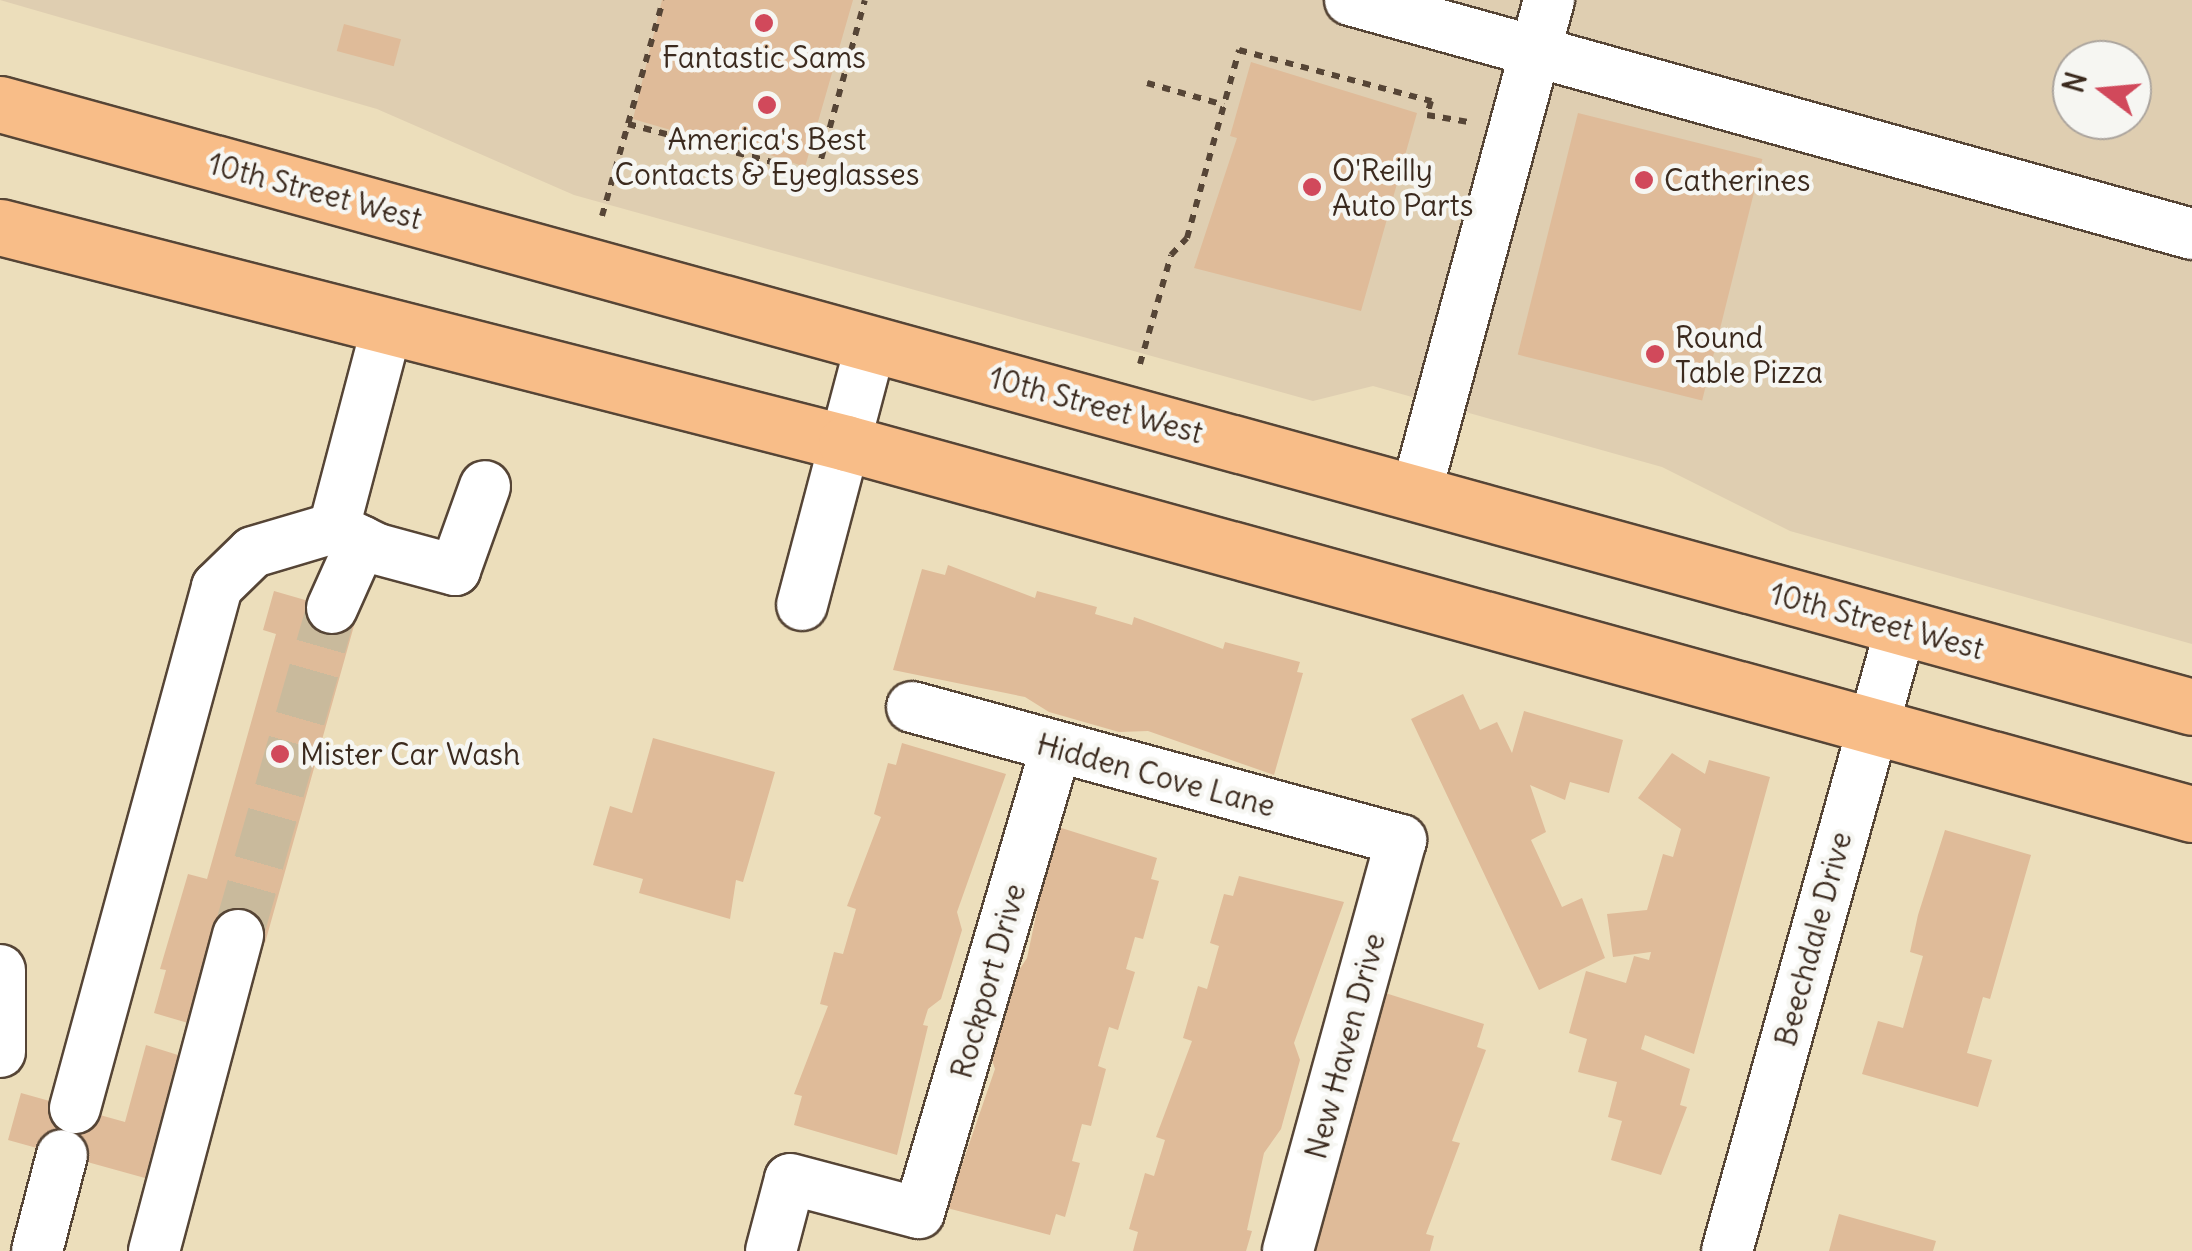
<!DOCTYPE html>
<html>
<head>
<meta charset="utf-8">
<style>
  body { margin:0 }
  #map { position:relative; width:2192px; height:1251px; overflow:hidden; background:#ecdebb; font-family:Delius,sans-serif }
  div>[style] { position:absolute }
  .built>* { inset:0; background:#dfceb1 }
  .building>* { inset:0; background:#dfbb99; transform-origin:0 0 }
  .minor-tunnel>* { height:50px; margin-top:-25px; transform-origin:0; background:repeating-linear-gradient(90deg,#c9ba9c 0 50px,transparent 0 75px) }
  .path>* { height:6px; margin-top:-3px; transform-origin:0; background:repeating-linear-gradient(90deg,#564536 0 8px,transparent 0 16px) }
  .roads { filter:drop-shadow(2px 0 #564536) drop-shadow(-2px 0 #564536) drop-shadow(0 2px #564536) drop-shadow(0 -2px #564536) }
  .minor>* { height:50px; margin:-25px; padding:0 25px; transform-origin:25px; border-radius:25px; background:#fff }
  .major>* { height:55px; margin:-27.5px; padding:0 27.5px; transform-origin:27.5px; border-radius:27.5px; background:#f8bd88 }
  .dots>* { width:28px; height:28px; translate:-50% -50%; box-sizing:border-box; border:5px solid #f6f6f2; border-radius:50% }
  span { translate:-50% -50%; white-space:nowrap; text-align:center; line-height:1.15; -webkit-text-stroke:9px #f6f6f2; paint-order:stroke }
  .poi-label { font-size:30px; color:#3b2a1e }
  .left { translate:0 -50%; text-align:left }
  .street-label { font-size:30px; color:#3b2a1e }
  .north { position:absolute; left:2052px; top:40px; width:100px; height:100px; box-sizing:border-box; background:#f6f6f2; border:2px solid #aba49d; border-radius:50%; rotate:286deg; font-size:28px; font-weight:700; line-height:40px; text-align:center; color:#3b2a1e }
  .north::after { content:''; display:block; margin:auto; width:35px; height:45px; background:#d1495b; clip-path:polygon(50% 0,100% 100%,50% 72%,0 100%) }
</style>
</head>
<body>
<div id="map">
  <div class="built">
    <i style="clip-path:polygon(evenodd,0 0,2192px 0,2192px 644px,1790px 531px,1662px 467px,1373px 386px,1313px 401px,574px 195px,377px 109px,0 0,2072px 60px,2132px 60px,2132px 120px,2072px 120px,2072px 60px)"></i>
  </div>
  <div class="building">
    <i style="clip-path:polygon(662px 0,853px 0,805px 167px,700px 131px,698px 138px,633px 119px)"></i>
    <i style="left:344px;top:24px;width:59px;height:28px;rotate:15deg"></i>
    <i style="clip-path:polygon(1251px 62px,1417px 113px,1361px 311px,1194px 268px,1237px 138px,1230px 136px)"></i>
    <i style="left:1578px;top:113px;width:190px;height:249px;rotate:14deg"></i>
    <i style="clip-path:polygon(948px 565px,1035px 598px,1037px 591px,1097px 607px,1095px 614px,1132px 625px,1134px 617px,1223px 649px,1225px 642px,1300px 662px,1297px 672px,1303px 673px,1274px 775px,1148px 731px,1119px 732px,1049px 712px,1025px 697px,893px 670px,922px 569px,945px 575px)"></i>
    <i style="clip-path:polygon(274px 591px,357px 615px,265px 943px,214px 929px,188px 1023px,154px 1013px,166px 970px,160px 969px,188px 874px,207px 879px,276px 634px,263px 630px)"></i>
    <i style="clip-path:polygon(1463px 694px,1480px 730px,1497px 722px,1512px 753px,1524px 711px,1623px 740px,1609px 793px,1570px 782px,1565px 800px,1530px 785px,1546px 832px,1531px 840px,1562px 907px,1582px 898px,1605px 958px,1539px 990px,1411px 719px)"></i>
    <i style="clip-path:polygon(653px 738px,775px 772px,743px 882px,736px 880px,730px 919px,639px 893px,643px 879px,593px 865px,610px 806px,632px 813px)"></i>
    <i style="clip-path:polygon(902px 743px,1006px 774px,957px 912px,962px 930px,941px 999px,928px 1009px,923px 1025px,928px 1026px,897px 1155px,794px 1125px,802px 1096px,794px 1094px,828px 1006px,820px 1004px,834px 952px,843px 954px,856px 909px,847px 906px,881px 817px,874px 814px,888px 763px,896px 765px)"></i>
    <i style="clip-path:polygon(1672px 753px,1705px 774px,1709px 760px,1770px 777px,1694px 1054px,1645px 1035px,1641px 1049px,1690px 1069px,1680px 1105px,1687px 1107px,1661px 1175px,1611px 1160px,1622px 1121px,1608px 1117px,1617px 1082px,1578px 1072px,1587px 1039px,1569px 1033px,1586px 971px,1626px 983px,1634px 956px,1649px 960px,1651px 952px,1613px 957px,1607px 914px,1647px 910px,1663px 854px,1673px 857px,1681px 829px,1638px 798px)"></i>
    <i style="clip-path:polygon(1055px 826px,1157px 858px,1151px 879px,1159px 881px,1143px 939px,1135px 937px,1126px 969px,1135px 972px,1118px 1030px,1109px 1027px,1098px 1066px,1106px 1069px,1091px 1126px,1082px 1124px,1072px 1161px,1080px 1163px,1065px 1217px,1056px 1214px,1050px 1235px,947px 1208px,995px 1069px,990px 1054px,1010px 984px,1027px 958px)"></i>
    <i style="clip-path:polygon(1945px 830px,2031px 855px,1990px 999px,1983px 997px,1967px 1053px,1992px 1060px,1978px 1107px,1862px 1074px,1878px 1021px,1903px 1028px,1923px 956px,1910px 952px,1918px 915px)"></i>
    <i style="clip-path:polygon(1239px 876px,1344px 902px,1294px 1043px,1300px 1060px,1281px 1129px,1264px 1153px,1247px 1230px,1252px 1231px,1246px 1251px,1133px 1251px,1138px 1232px,1129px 1229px,1145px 1173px,1154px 1176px,1165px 1140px,1156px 1137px,1192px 1041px,1183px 1038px,1198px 986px,1207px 989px,1219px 946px,1210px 943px,1224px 894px,1233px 896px)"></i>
    <i style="clip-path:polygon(1382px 992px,1484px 1024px,1477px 1047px,1486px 1050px,1452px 1141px,1460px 1143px,1426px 1234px,1434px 1236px,1430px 1251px,1308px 1251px,1331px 1191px,1325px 1190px)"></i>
    <i style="clip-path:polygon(146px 1045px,178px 1055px,145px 1178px,8px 1140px,21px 1093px,125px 1122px)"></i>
    <i style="clip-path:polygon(1839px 1214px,1936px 1241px,1933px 1251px,1829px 1251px)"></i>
  </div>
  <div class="minor-tunnel">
    <i style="left:238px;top:935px;width:340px;rotate:-74deg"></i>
  </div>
  <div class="path">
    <i style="left:1147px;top:83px;width:80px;rotate:15.9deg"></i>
    <i style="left:628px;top:124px;width:196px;rotate:14.8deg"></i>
    <i style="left:817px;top:174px;width:180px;rotate:-74.6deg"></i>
    <i style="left:602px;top:216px;width:224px;rotate:-74.2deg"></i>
    <i style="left:1140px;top:364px;width:113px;rotate:-74.1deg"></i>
    <i style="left:1171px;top:255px;width:23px;rotate:-47deg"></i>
    <i style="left:1187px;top:238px;width:195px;rotate:-74.5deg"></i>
    <i style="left:1239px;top:50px;width:199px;rotate:14.9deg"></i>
    <i style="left:1431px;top:101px;width:15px;rotate:106deg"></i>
    <i style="left:1427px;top:115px;width:42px;rotate:9.7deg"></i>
  </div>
  <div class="roads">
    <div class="minor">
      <i style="left:1350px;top:0;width:874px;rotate:15.53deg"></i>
      <i style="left:387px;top:327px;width:208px;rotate:104.8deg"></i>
      <i style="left:334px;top:528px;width:48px;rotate:26deg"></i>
      <i style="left:377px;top:549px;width:81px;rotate:15.1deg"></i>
      <i style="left:455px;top:570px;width:89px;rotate:-70.3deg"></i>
      <i style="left:1416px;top:493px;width:511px;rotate:-74.9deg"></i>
      <i style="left:802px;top:605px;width:270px;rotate:-75.2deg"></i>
      <i style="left:332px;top:608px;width:73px;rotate:-65.9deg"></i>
      <i style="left:912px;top:707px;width:507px;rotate:15.22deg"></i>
      <i style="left:1401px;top:840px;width:426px;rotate:105.4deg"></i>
      <i style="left:0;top:970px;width:82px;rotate:90deg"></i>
      <i style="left:75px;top:1108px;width:540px;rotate:-74.75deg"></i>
      <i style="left:217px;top:587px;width:50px;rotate:-44.2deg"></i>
      <i style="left:253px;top:552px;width:84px;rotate:-16.5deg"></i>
      <i style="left:37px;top:1251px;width:99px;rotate:-75.4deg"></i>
      <i style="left:154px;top:1251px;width:327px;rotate:-75.1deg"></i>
      <i style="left:771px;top:1251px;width:74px;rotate:-75.2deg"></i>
      <i style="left:790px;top:1179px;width:133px;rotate:14.8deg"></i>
      <i style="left:919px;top:1213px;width:484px;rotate:-73.6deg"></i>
      <i style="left:1727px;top:1251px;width:648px;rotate:-74.42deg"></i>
    </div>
    <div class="major">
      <i style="left:0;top:104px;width:2273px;rotate:15.38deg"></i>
      <i style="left:0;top:227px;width:873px;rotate:14.32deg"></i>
      <i style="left:846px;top:443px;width:1396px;rotate:15.41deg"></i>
    </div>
  </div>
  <div class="dots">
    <i style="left:764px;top:23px;background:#d1495b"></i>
    <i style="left:767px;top:105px;background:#d1495b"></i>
    <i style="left:1644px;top:180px;background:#d1495b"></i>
    <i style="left:1312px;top:187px;background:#d1495b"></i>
    <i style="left:1655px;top:354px;background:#d1495b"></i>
    <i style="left:280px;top:754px;background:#d1495b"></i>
  </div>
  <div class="poi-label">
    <span style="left:764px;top:57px">Fantastic Sams</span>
    <span style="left:767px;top:156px">America's Best<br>Contacts &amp; Eyeglasses</span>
    <span class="left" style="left:1332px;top:187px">O'Reilly<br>Auto Parts</span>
    <span class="left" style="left:1664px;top:180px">Catherines</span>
    <span class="left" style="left:1675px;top:354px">Round<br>Table Pizza</span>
    <span class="left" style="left:300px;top:754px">Mister Car Wash</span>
  </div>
  <div class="street-label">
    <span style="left:315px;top:191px;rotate:15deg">10th Street West</span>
    <span style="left:1096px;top:405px;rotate:15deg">10th Street West</span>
    <span style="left:1877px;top:621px;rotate:15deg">10th Street West</span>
    <span style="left:1156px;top:775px;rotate:15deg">Hidden Cove Lane</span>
    <span style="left:1813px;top:939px;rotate:-75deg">Beechdale Drive</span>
    <span style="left:988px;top:981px;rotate:-74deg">Rockport Drive</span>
    <span style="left:1345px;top:1046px;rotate:-75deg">New Haven Drive</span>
  </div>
  <div class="north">N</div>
</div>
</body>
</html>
